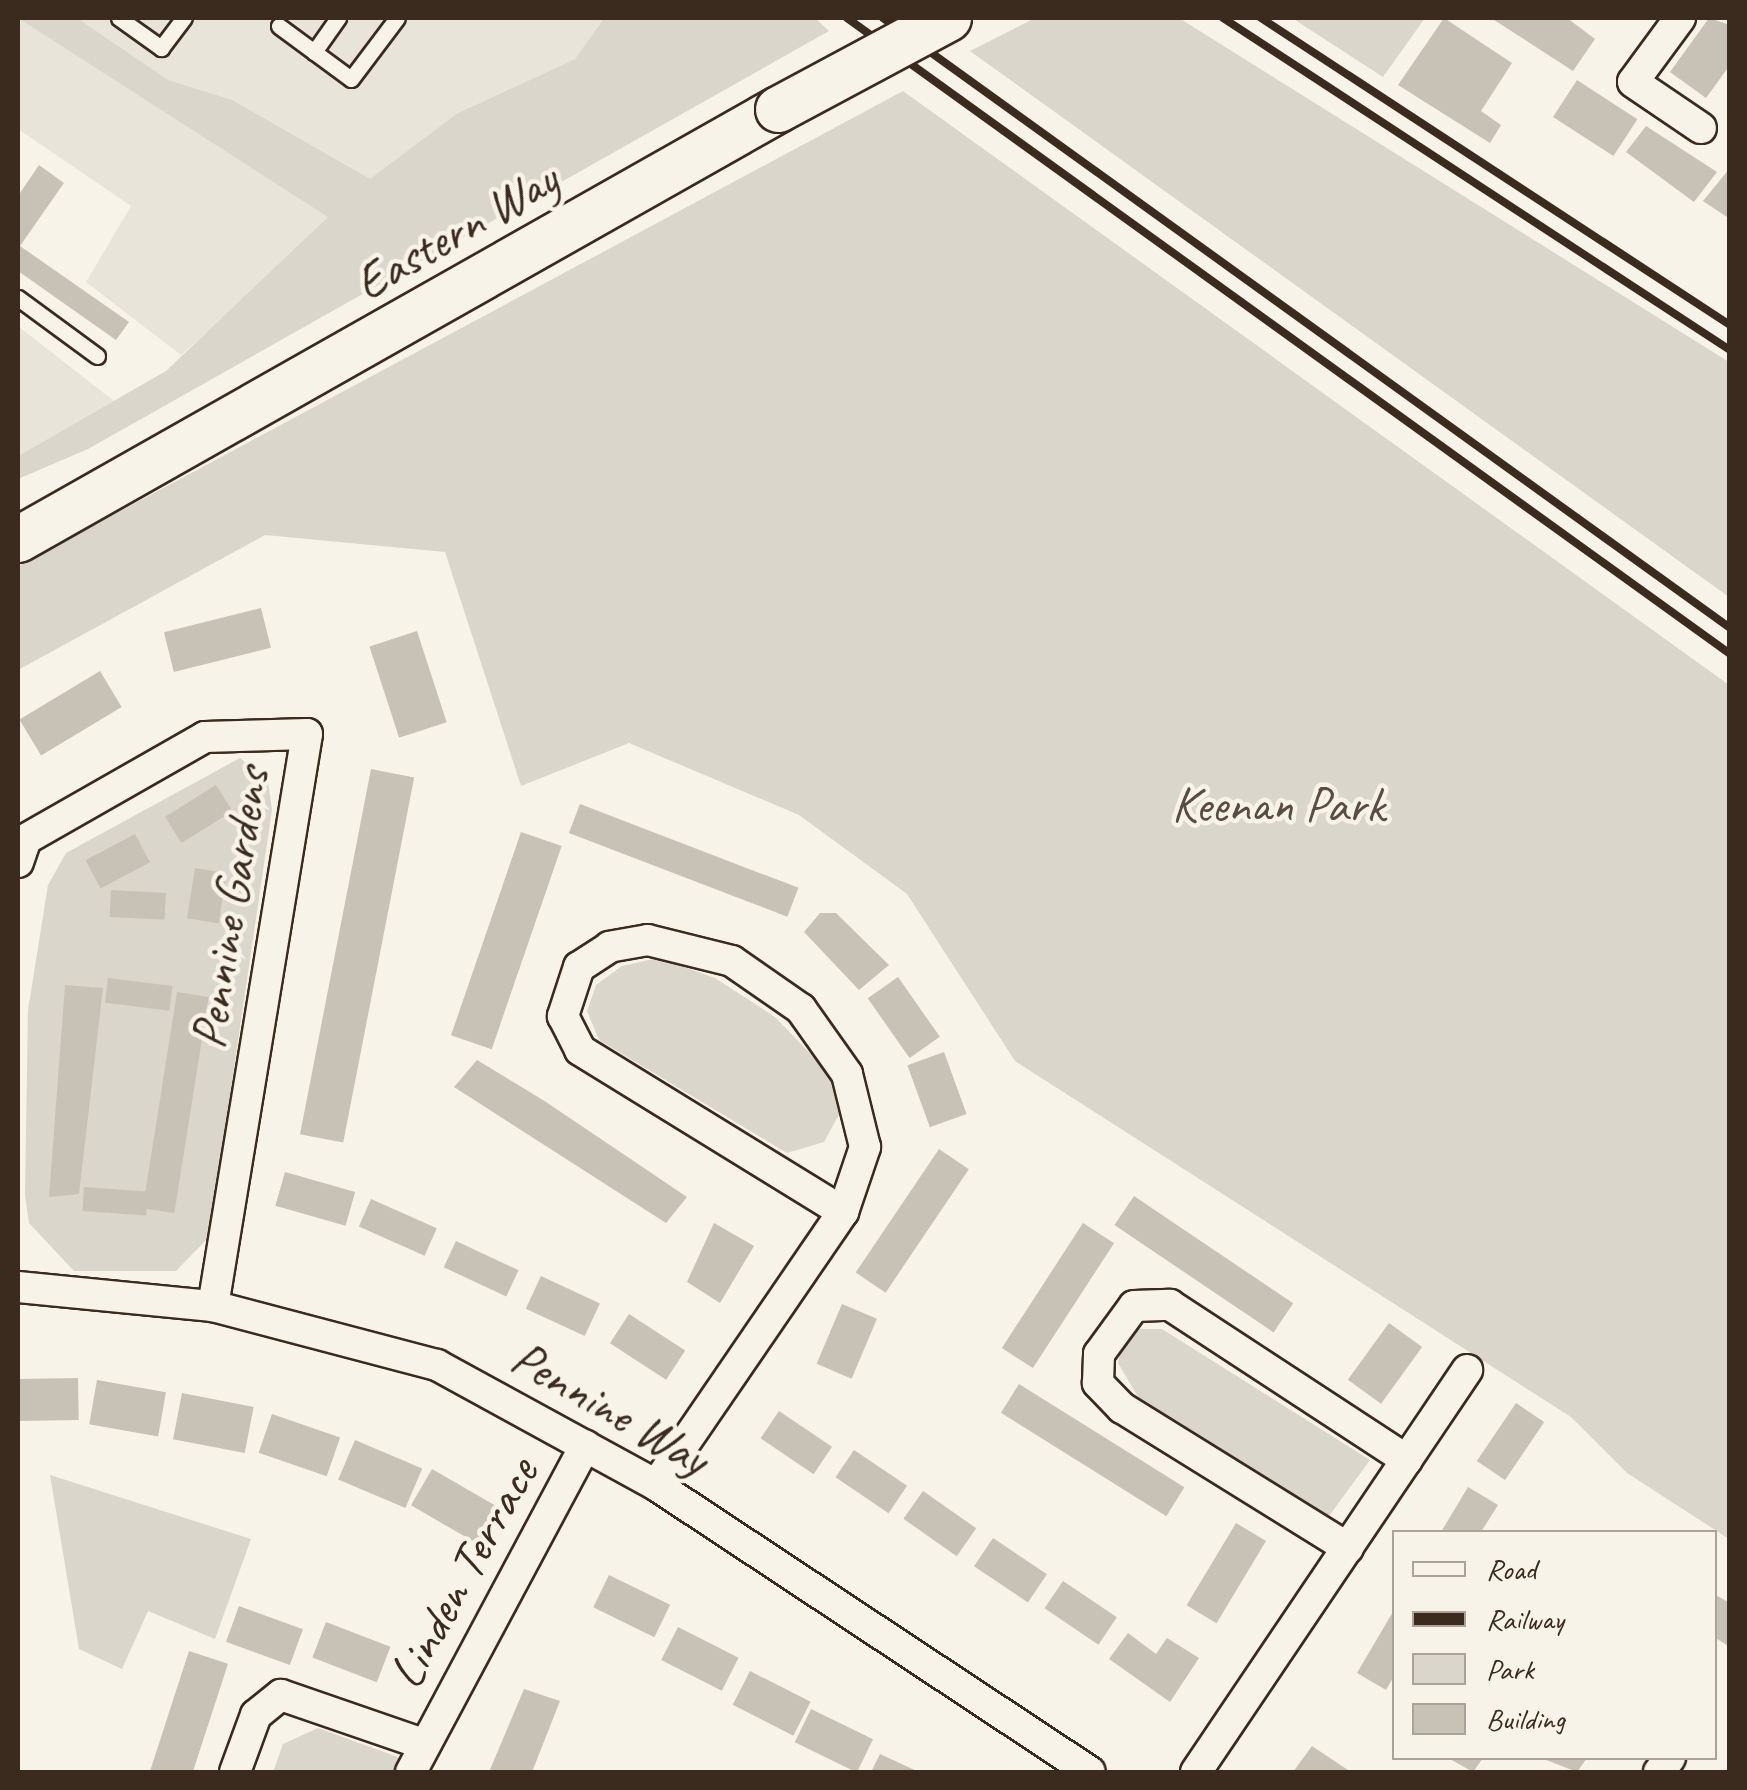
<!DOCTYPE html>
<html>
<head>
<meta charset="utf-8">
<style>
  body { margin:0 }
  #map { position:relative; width:1747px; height:1790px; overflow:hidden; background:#f7f3e8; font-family:Caveat,sans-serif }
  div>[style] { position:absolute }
  .built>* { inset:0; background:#e9e4d9 }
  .green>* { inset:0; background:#dbd6cb }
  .building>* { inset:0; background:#c8c1b6; transform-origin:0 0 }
  .roads { filter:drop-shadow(2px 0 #3b2a1e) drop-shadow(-2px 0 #3b2a1e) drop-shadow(0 2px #3b2a1e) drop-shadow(0 -2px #3b2a1e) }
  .lane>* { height:15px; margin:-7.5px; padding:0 7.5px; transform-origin:7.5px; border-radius:7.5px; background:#f7f3e8 }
  .street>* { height:30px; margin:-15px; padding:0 15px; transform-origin:15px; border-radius:15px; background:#f7f3e8 }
  .secondary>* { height:45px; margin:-22.5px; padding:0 22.5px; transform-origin:22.5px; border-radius:22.5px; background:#f7f3e8 }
  .rail>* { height:8px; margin:-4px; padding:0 4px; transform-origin:4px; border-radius:4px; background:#3b2a1e }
  .bridges { filter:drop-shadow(2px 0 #3b2a1e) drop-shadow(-2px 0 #3b2a1e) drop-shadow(0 2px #3b2a1e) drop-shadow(0 -2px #3b2a1e) }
  .secondary-bridge>* { height:45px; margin:-22.5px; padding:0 22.5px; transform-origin:22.5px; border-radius:22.5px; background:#f7f3e8 }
  span { translate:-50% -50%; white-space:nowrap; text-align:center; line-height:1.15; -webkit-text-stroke:9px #f7f3e8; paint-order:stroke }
  .street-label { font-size:50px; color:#3b2a1e }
  .park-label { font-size:50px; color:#5b4c41 }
  .frame { position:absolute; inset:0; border:20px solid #3b2a1e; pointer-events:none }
  .legend { position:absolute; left:1392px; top:1530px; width:325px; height:230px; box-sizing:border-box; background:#f7f3e8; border:2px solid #aca397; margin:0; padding:12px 18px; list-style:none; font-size:30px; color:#3b2a1e }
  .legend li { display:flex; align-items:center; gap:20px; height:50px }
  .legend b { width:50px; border:2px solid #aca397 }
</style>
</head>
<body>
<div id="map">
  <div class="built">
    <i style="clip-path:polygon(18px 18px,604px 18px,575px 59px,458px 113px,181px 355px,86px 282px,131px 206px,18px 129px)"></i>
    <i style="clip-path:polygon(18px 326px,114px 401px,18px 456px)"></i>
  </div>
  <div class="green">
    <i style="clip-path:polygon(18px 18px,77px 18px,168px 80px,232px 100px,370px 179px,458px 113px,575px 59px,604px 18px,815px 18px,829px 31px,88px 449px,18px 479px,18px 456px,166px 371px,328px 217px)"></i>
    <i style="clip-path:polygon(1035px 18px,1179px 18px,1729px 362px,1729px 597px,970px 51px)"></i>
    <i style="clip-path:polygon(1292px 18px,1425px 18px,1383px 77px)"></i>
    <i style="clip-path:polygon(903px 91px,1729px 685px,1729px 1539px,1627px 1473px,1571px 1417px,1015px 1061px,907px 894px,799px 815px,629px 743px,521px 786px,445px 552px,265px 535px,18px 670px,18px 566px)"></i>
    <i style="clip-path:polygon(240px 758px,268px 781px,272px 810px,209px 1237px,176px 1271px,74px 1271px,29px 1223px,25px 1195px,28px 1010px,48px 885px,66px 853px)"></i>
    <i style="clip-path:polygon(658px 958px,715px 978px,775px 1017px,829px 1073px,841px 1111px,824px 1142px,787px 1153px,599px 1040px,587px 1011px,596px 985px,622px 966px)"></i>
    <i style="clip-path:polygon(1138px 1329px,1162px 1329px,1370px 1460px,1329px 1516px,1138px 1397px,1118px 1363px,1123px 1340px)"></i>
    <i style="clip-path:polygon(50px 1475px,251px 1539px,215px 1639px,148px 1611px,122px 1669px,79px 1649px)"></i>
    <i style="clip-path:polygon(318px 1728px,406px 1760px,409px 1772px,273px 1772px,283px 1744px)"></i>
  </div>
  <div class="building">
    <i style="clip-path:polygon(1444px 18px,1512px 63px,1481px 111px,1501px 125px,1490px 143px,1398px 85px)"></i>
    <i style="clip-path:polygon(1491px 18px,1567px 18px,1595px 39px,1573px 71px)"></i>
    <i style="clip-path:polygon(1709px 18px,1730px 25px,1730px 65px,1706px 98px,1670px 72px)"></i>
    <i style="left:1577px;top:80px;width:72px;height:44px;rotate:33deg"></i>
    <i style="clip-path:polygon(1646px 126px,1717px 172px,1694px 202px,1626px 152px)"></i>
    <i style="clip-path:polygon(39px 165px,64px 183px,20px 246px,129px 322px,116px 340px,18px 271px,18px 196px)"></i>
    <i style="clip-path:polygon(1730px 168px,1730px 219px,1703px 201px)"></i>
    <i style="left:261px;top:608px;width:41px;height:100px;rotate:76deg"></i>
    <i style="left:417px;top:631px;width:96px;height:50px;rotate:72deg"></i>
    <i style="left:100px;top:671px;width:42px;height:94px;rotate:59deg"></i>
    <i style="left:371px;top:769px;width:44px;height:372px;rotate:11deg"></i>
    <i style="left:216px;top:785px;width:31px;height:60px;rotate:58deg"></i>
    <i style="left:580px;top:804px;width:234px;height:31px;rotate:21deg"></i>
    <i style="left:521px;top:832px;width:43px;height:215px;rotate:19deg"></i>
    <i style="left:135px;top:834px;width:32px;height:56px;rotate:62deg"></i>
    <i style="left:195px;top:868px;width:32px;height:51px;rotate:9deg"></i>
    <i style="left:111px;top:890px;width:55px;height:27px;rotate:3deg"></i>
    <i style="clip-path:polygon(820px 913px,836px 913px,889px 965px,859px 990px,804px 932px)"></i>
    <i style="left:898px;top:977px;width:73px;height:37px;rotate:55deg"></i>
    <i style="left:108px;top:978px;width:65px;height:25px;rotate:7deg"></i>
    <i style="clip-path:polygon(65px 985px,103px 988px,79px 1194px,49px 1197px)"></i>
    <i style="left:177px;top:992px;width:32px;height:219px;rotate:9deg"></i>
    <i style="left:944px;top:1052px;width:66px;height:39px;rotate:70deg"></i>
    <i style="clip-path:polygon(477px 1060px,546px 1102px,687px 1197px,666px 1223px,454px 1087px)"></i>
    <i style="left:939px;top:1149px;width:36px;height:149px;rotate:34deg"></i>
    <i style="left:285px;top:1172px;width:73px;height:35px;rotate:16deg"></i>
    <i style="left:84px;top:1187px;width:64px;height:24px;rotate:4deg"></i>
    <i style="left:1134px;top:1196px;width:192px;height:35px;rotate:34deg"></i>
    <i style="left:371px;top:1199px;width:72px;height:30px;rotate:24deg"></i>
    <i style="clip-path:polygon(714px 1223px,754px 1246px,720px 1303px,687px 1282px)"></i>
    <i style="left:1083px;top:1223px;width:37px;height:149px;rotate:33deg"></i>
    <i style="left:456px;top:1241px;width:69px;height:29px;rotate:25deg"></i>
    <i style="left:541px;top:1276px;width:65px;height:36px;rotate:25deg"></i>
    <i style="left:842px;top:1304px;width:38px;height:65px;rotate:23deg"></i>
    <i style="left:629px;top:1314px;width:67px;height:35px;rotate:33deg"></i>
    <i style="left:1389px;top:1323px;width:41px;height:70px;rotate:36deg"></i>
    <i style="left:78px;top:1378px;width:42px;height:60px;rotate:89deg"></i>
    <i style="left:97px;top:1380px;width:70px;height:45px;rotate:10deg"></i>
    <i style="left:1019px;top:1384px;width:195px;height:34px;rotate:32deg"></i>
    <i style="left:182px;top:1393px;width:73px;height:47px;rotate:11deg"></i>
    <i style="left:1516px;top:1403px;width:34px;height:70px;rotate:34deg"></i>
    <i style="left:779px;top:1411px;width:64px;height:33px;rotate:34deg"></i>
    <i style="left:272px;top:1414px;width:72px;height:41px;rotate:19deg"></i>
    <i style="left:355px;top:1440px;width:73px;height:43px;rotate:23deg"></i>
    <i style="left:854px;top:1450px;width:64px;height:33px;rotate:34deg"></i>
    <i style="left:432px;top:1469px;width:78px;height:42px;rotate:30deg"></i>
    <i style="clip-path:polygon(1468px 1487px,1498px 1505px,1481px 1532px,1441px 1532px)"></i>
    <i style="left:923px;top:1491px;width:65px;height:34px;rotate:35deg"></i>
    <i style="left:1236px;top:1523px;width:35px;height:96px;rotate:31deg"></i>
    <i style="left:993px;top:1538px;width:65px;height:34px;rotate:34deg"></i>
    <i style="left:609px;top:1575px;width:68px;height:36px;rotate:26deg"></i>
    <i style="left:1063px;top:1581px;width:65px;height:33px;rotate:34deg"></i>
    <i style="clip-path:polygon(1714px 1594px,1730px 1603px,1730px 1647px,1714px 1637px)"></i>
    <i style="left:239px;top:1606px;width:68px;height:38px;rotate:20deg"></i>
    <i style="clip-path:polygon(1394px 1610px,1394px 1676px,1386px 1690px,1357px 1673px)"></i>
    <i style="left:326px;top:1622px;width:69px;height:38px;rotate:21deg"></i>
    <i style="left:678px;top:1627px;width:68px;height:37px;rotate:27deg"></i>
    <i style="clip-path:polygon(1128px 1633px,1156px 1654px,1167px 1638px,1199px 1658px,1170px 1702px,1109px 1659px)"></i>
    <i style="left:189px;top:1651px;width:41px;height:129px;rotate:18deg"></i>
    <i style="left:750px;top:1671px;width:68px;height:38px;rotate:27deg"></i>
    <i style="clip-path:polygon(524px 1689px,560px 1701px,532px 1772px,489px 1772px)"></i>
    <i style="left:811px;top:1709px;width:69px;height:37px;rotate:26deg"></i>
    <i style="clip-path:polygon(1312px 1746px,1351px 1772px,1293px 1772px)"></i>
    <i style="clip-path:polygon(880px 1754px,919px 1772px,871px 1772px)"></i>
    <i style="clip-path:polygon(1448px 1758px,1483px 1758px,1473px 1772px)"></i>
    <i style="clip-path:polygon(1541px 1758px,1587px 1758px,1577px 1772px)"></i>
  </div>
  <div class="roads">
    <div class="lane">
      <i style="left:119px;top:18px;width:52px;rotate:35.5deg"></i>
      <i style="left:161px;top:48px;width:38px;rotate:-53deg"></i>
      <i style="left:279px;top:26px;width:89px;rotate:36.4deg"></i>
      <i style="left:351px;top:79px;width:76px;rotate:-53deg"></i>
      <i style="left:314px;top:52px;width:42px;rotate:-54.8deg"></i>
      <i style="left:18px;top:298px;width:98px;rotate:36.3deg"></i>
    </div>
    <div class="street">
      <i style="left:1680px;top:18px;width:79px;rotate:126.3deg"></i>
      <i style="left:1633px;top:82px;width:82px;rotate:34.1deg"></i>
      <i style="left:18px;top:862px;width:24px;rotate:-71deg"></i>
      <i style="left:26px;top:839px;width:206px;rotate:-29.7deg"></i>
      <i style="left:205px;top:737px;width:102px;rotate:-1.7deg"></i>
      <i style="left:307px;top:734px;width:580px;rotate:99.33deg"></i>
      <i style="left:18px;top:1287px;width:196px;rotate:5.6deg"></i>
      <i style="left:213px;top:1306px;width:232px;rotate:14.8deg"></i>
      <i style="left:437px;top:1365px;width:250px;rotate:28.7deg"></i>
      <i style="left:656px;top:1485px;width:520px;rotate:33.48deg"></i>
      <i style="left:656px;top:1485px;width:331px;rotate:-55.6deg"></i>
      <i style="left:843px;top:1212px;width:69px;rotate:-71.3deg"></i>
      <i style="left:865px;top:1147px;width:75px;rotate:-103.9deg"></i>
      <i style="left:847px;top:1074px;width:80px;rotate:-125.3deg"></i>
      <i style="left:801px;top:1009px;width:84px;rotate:-145.2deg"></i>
      <i style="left:732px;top:961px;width:87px;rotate:-166deg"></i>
      <i style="left:648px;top:940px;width:39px;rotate:170deg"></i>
      <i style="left:610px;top:947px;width:37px;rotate:147deg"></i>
      <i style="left:579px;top:967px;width:52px;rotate:108.1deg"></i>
      <i style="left:563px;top:1016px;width:38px;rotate:63deg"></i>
      <i style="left:580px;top:1050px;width:309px;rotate:31.6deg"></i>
      <i style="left:1348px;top:1548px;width:266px;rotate:-148.2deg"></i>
      <i style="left:1122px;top:1408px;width:35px;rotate:-134deg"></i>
      <i style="left:1098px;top:1383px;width:29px;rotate:-88deg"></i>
      <i style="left:1099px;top:1354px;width:59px;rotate:-53.9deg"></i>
      <i style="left:1134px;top:1306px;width:36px;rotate:-2deg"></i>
      <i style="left:1170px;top:1305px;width:283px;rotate:33.2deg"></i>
      <i style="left:235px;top:1772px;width:61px;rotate:-69.8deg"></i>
      <i style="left:256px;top:1715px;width:32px;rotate:-39deg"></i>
      <i style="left:281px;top:1695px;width:150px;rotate:19deg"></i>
      <i style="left:411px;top:1772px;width:370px;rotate:-61.9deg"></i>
      <i style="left:1196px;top:1772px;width:485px;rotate:-56deg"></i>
      <i style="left:1659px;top:1772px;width:18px;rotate:-52deg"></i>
    </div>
    <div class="secondary">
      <i style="left:18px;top:539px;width:873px;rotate:-29.5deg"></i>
    </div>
  </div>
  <div class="rail">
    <i style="left:847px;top:18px;width:1088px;rotate:35.76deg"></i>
    <i style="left:883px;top:18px;width:1044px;rotate:35.76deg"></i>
    <i style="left:1223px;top:18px;width:606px;rotate:33.22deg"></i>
    <i style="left:1261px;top:18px;width:561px;rotate:33.21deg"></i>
  </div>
  <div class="bridges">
    <div class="secondary-bridge">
      <i style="left:778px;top:109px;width:193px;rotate:-28.2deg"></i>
    </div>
  </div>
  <div class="street-label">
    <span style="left:456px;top:231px;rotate:-30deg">Eastern Way</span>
    <span style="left:230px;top:908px;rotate:-81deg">Pennine Gardens</span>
    <span style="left:610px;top:1408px;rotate:30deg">Pennine Way</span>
    <span style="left:463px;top:1573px;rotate:-61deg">Linden Terrace</span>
  </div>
  <div class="park-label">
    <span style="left:1278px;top:805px">Keenan Park</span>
  </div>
  <div class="frame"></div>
  <ul class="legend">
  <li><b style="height:12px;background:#f7f3e8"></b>Road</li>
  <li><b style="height:12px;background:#3b2a1e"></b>Railway</li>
  <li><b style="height:28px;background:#dbd6cb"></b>Park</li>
  <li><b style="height:28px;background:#c8c1b6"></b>Building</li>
  </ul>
</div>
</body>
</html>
